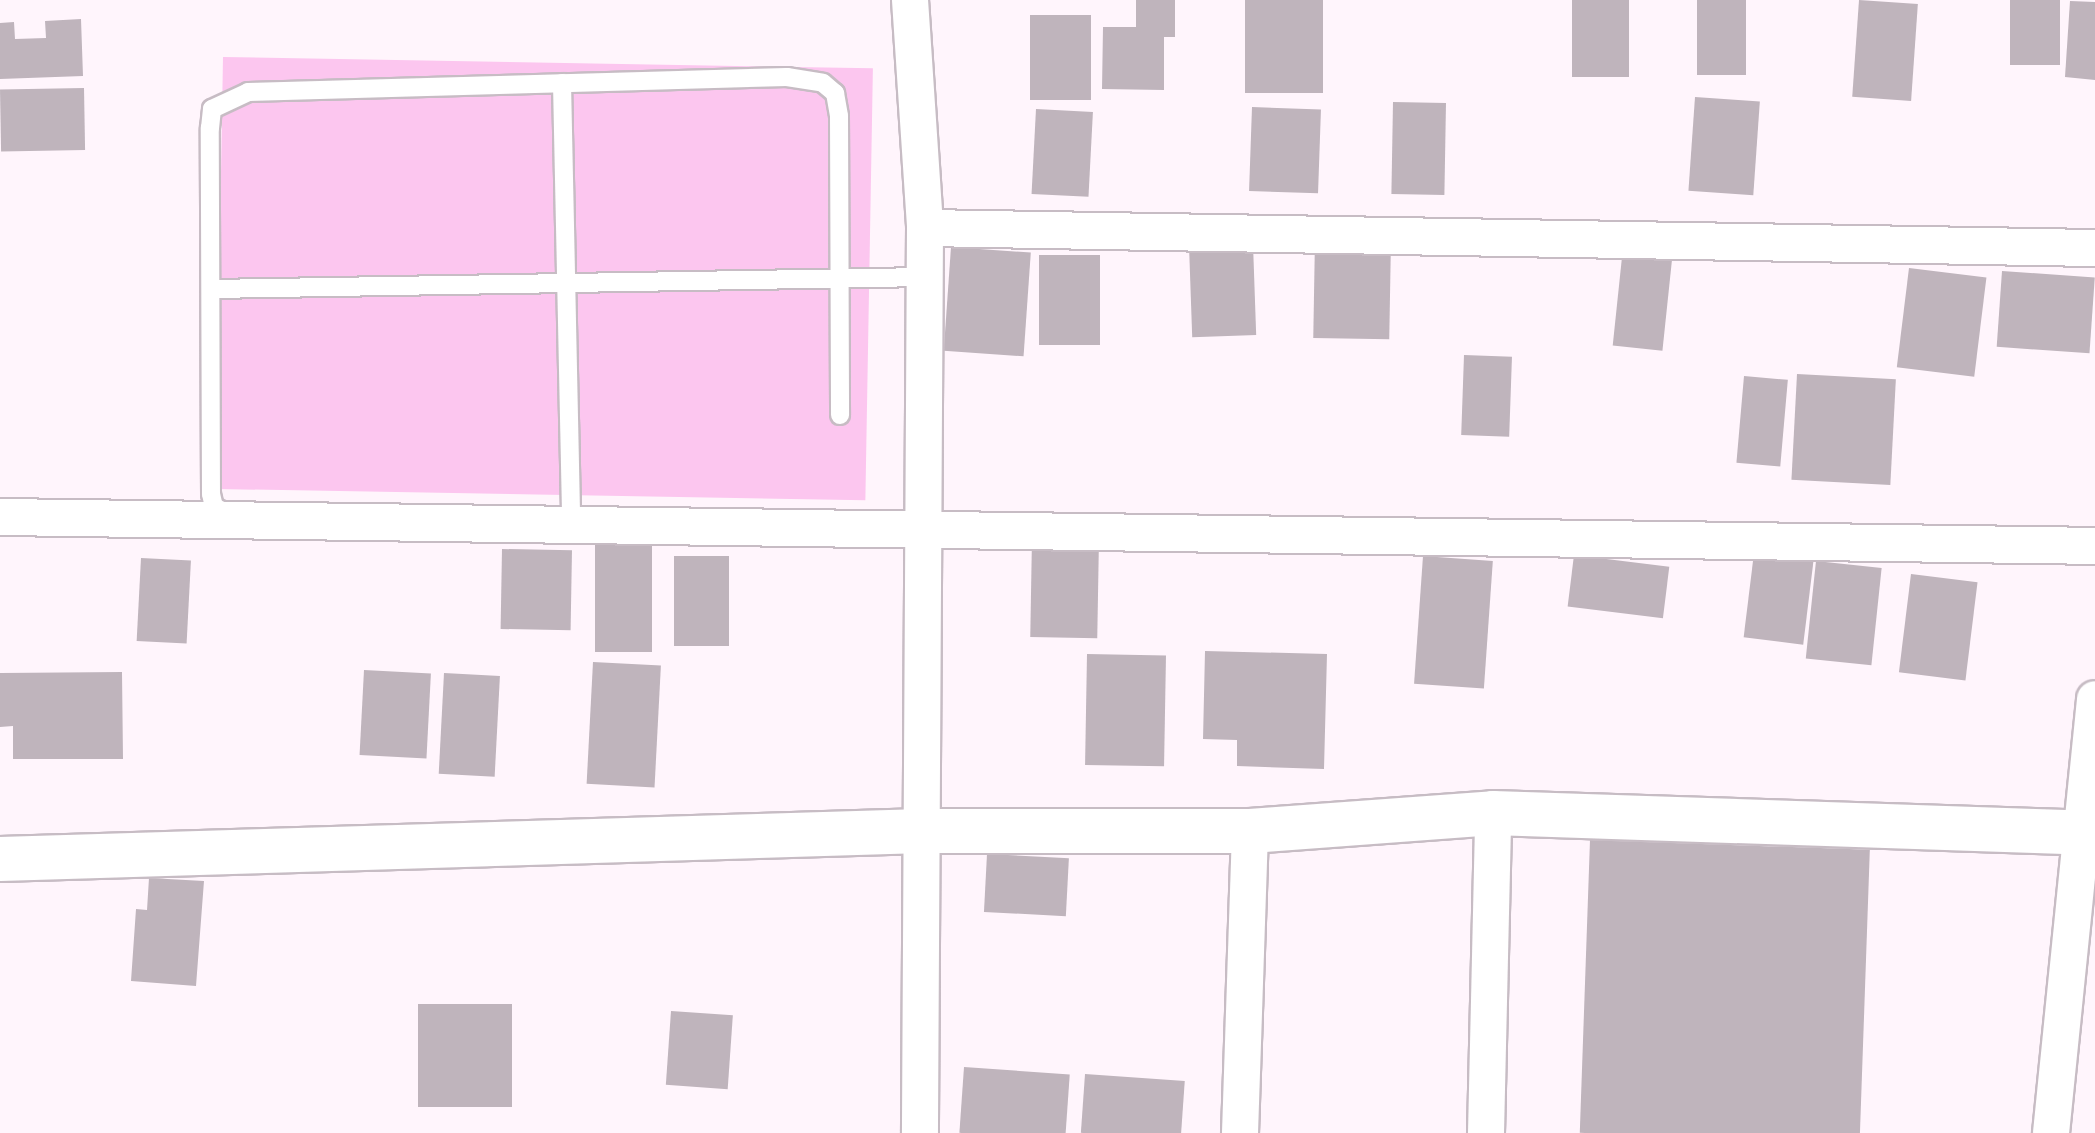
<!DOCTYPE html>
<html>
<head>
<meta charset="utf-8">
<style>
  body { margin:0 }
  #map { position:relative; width:2095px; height:1133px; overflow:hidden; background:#fff5fc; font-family:"Archivo Narrow",sans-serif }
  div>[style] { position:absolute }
  .green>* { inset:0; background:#fcc6ef; transform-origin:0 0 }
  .building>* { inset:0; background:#bfb4bc; transform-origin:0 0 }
  .roads { filter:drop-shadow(2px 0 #c7bcc4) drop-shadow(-2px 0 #c7bcc4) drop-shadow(0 2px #c7bcc4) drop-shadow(0 -2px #c7bcc4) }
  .lane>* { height:18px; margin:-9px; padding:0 9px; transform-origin:9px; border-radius:9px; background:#fff }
  .street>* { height:36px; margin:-18px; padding:0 18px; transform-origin:18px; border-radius:18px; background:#fff }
  .secondary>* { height:44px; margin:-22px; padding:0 22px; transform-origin:22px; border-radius:22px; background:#fff }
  span { translate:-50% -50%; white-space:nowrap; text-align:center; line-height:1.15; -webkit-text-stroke:6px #fff5fc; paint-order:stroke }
</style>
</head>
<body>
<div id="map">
  <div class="green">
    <i style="left:223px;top:57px;width:650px;height:432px;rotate:1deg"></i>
  </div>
  <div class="building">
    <i style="clip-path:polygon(1136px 0,1175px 0,1175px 37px,1164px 37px,1164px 90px,1102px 89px,1103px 27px,1136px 27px)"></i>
    <i style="left:1245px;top:0;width:78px;height:93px"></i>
    <i style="left:1572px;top:0;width:57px;height:77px"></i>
    <i style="left:1697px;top:0;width:49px;height:75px"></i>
    <i style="left:1859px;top:0;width:59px;height:97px;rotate:4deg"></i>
    <i style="left:2010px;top:0;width:50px;height:65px"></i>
    <i style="clip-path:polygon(2070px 1px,2095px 2px,2095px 80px,2065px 77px)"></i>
    <i style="left:1030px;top:15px;width:61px;height:85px"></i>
    <i style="clip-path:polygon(81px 19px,83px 76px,0 79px,0 23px,14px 22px,15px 39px,46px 38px,45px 21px)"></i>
    <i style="left:84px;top:88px;width:62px;height:84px;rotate:89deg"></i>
    <i style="left:1695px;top:97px;width:65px;height:94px;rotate:4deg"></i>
    <i style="left:1393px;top:102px;width:53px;height:92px;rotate:1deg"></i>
    <i style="left:1252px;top:107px;width:69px;height:84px;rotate:2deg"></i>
    <i style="left:1036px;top:109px;width:57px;height:85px;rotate:3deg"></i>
    <i style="left:1315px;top:238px;width:76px;height:100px;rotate:1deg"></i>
    <i style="left:1624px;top:238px;width:50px;height:108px;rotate:6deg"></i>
    <i style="left:1253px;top:244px;width:91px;height:64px;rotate:88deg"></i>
    <i style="left:951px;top:247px;width:80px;height:104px;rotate:4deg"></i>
    <i style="left:1039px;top:255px;width:61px;height:90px"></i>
    <i style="left:1909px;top:268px;width:78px;height:100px;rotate:7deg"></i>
    <i style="left:2002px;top:271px;width:93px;height:76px;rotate:4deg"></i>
    <i style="left:1464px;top:355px;width:48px;height:80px;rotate:2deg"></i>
    <i style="left:1797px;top:374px;width:99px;height:106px;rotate:3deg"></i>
    <i style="left:1744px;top:376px;width:44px;height:87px;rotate:5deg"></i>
    <i style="left:595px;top:537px;width:57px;height:115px"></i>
    <i style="left:1032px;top:537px;width:67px;height:100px;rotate:1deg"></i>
    <i style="left:502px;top:549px;width:70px;height:80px;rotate:1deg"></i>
    <i style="left:1754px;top:553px;width:60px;height:85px;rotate:7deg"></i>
    <i style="left:1574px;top:555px;width:96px;height:52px;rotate:7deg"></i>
    <i style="left:674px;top:556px;width:55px;height:90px"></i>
    <i style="left:1423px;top:556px;width:70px;height:128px;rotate:4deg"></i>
    <i style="left:141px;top:558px;width:50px;height:83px;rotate:3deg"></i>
    <i style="left:1816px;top:561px;width:66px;height:98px;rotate:6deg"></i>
    <i style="left:1911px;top:574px;width:67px;height:99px;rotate:7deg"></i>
    <i style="clip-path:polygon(1205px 651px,1327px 654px,1324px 769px,1237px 766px,1237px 740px,1203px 739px)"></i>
    <i style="left:1087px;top:654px;width:79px;height:111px;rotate:1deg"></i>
    <i style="left:593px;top:662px;width:68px;height:122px;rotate:3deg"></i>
    <i style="left:364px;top:670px;width:67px;height:85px;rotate:3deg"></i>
    <i style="clip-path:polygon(122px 672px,123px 759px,13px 759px,13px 726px,0 727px,0 673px)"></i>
    <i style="left:444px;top:673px;width:56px;height:101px;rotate:3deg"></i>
    <i style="left:1590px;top:840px;width:280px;height:293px;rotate:2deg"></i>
    <i style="left:987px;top:854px;width:82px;height:58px;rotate:3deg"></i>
    <i style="clip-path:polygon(149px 878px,204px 881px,196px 986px,131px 981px,136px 909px,147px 910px)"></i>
    <i style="left:418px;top:1004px;width:94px;height:103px"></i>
    <i style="left:671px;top:1011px;width:62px;height:74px;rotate:4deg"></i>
    <i style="left:964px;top:1067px;width:106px;height:66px;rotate:4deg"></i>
    <i style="left:1085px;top:1074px;width:100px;height:59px;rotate:4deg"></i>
  </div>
  <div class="roads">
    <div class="lane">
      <i style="left:562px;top:83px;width:430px;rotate:88.8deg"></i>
      <i style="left:211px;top:289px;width:713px;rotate:-0.96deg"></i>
      <i style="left:230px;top:515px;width:18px;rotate:-153deg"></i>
      <i style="left:214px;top:507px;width:13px;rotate:-103deg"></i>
      <i style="left:211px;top:494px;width:366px;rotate:-90.2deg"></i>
      <i style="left:210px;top:128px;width:19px;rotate:-84deg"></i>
      <i style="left:212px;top:109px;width:40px;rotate:-25deg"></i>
      <i style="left:248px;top:92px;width:539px;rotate:-1.59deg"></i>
      <i style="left:787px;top:77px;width:36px;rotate:9deg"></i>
      <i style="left:823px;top:83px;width:16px;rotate:40deg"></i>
      <i style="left:835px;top:93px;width:23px;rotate:80deg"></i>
      <i style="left:839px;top:116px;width:299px;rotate:89.8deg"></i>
    </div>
    <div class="street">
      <i style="left:910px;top:0;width:228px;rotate:86.2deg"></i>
      <i style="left:925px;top:228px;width:905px;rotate:90.32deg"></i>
      <i style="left:925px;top:228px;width:1170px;rotate:0.98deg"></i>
      <i style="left:0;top:517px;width:2095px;rotate:0.79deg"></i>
      <i style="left:1240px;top:1133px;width:302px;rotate:-88.1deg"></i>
      <i style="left:1486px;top:1133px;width:320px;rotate:-88.7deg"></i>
      <i style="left:2051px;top:1133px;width:436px;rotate:-84.2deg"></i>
    </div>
    <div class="secondary">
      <i style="left:0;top:859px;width:923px;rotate:-1.74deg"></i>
      <i style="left:923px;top:831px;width:327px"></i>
      <i style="left:1250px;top:831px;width:244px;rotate:-4.2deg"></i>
      <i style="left:1493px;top:813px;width:602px;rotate:1.9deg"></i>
    </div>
  </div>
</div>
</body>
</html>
